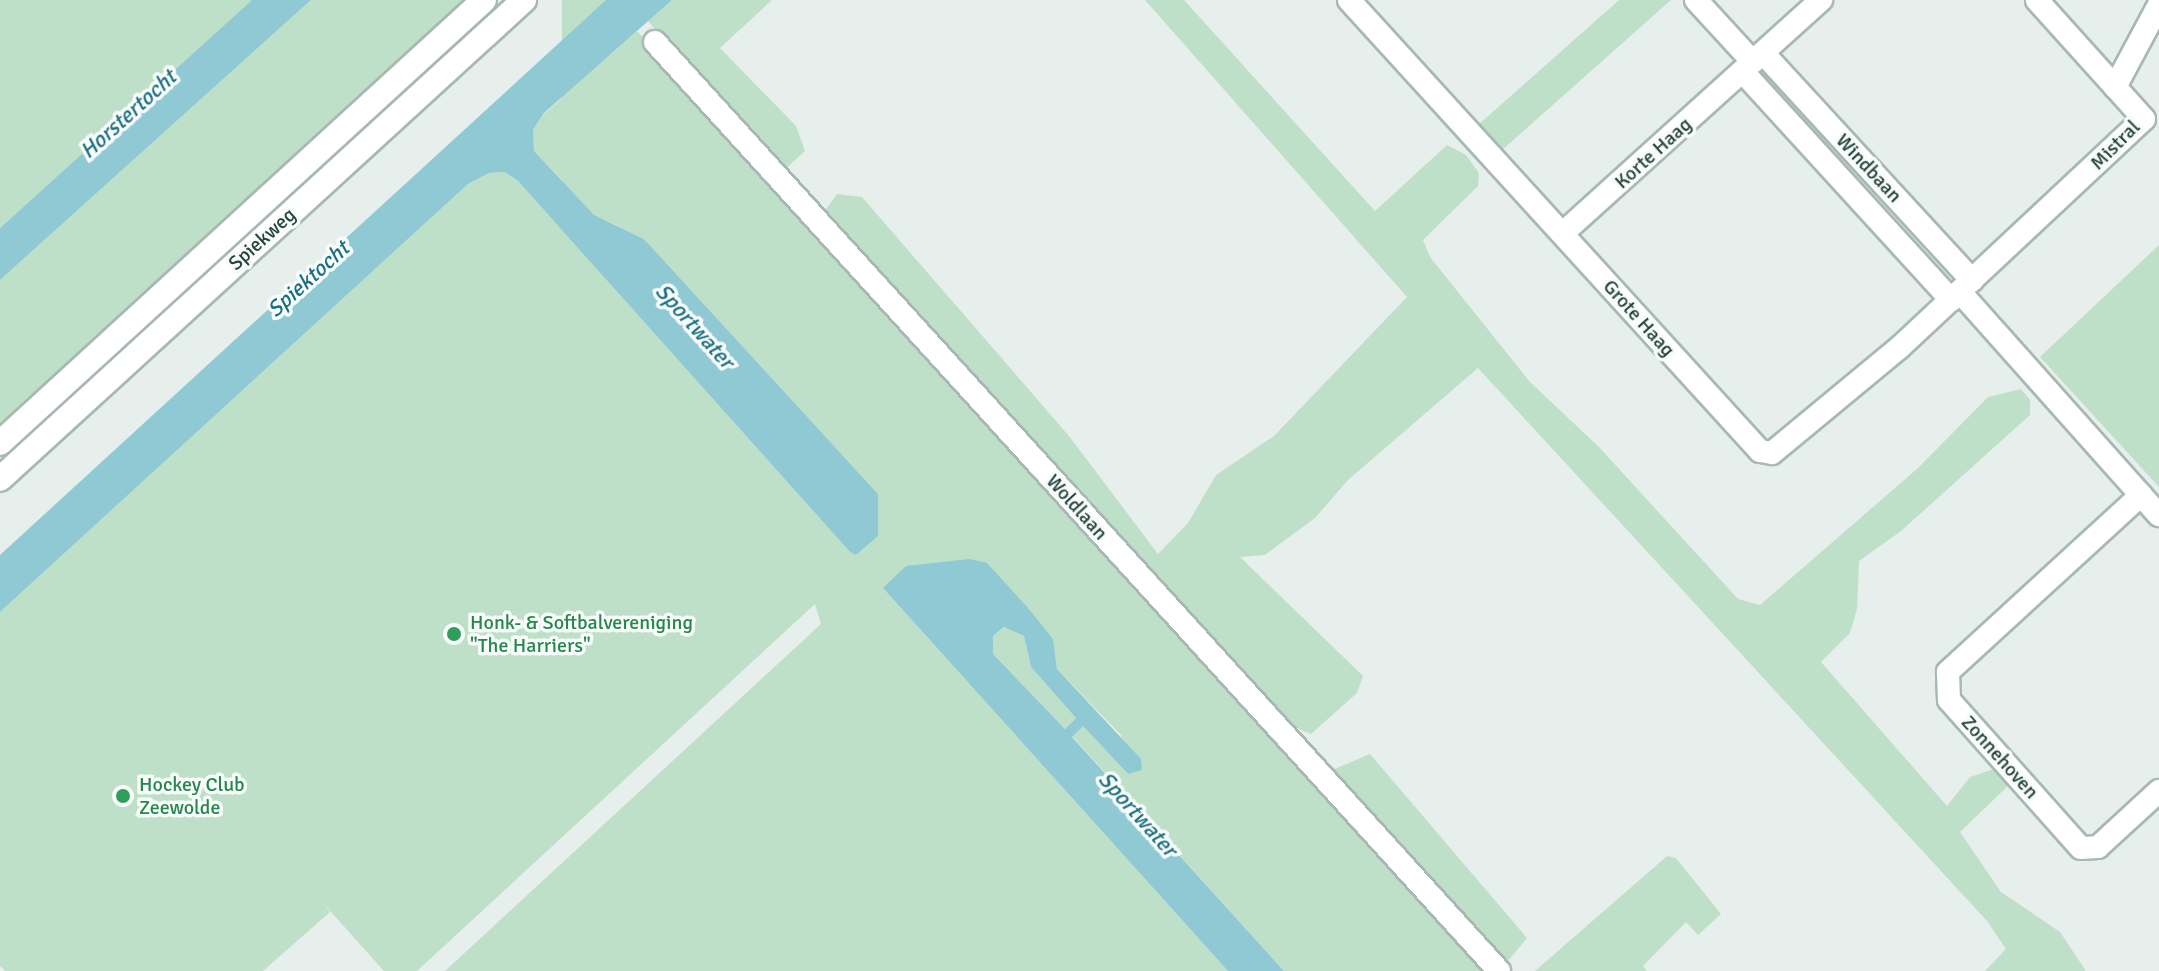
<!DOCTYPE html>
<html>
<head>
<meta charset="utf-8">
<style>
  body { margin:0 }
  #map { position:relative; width:2159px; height:971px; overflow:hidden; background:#e6efeb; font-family:Signika,sans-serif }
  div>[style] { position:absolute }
  .green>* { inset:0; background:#bfe0c8; transform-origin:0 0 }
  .water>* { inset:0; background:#8ec9d4 }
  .roads { filter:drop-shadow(2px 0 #a8b8b2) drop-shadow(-2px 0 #a8b8b2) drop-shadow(0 2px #a8b8b2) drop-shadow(0 -2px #a8b8b2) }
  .minor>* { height:22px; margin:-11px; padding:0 11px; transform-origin:11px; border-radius:11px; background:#fff }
  .secondary>* { height:24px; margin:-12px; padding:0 12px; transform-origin:12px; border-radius:12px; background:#fff }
  .dots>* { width:22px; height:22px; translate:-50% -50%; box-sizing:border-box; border:4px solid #f7fbf9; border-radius:50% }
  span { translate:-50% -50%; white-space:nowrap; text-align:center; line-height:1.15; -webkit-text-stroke:7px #f7fbf9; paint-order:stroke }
  .street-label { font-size:20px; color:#24423a }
  .leisure-label { font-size:20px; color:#27864d }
  .left { translate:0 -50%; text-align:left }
  .water-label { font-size:22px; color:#1c6f80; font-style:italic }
</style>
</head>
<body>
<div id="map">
  <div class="green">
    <i style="clip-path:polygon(0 0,252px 0,0 228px)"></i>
    <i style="clip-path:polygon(311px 0,476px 0,0 437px,0 280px)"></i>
    <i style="left:562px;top:0;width:44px;height:761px"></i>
    <i style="clip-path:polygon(672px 0,772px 0,720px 48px,796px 126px,805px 151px,782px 172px,648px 21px)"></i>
    <i style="clip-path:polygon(1145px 0,1184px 0,1375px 211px,1447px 145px,1466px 155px,1479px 173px,1478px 186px,1423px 240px,1430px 257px,1530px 382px,1599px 447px,1738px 599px,1760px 605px,1918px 468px,1988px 397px,2021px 389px,2030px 400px,2030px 415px,1901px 531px,1859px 561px,1857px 609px,1850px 633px,1821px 662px,1947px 806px,1970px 777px,2000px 767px,2010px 784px,1960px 832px,2001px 892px,2060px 932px,2086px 971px,1985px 971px,2006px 949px,1987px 921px,1478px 368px,1348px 480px,1315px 518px,1265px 555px,1240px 557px,1363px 676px,1357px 693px,1311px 734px,1289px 725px,1095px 516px,1036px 443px,822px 215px,837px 194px,862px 197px,1069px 436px,1158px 554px,1188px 523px,1216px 475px,1274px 436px,1407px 297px)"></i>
    <i style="clip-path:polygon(1619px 0,1671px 0,1501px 151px,1478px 125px)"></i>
    <i style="clip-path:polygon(637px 31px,1335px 796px,1492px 971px,1284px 971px,1072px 736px,1083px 726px,1128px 774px,1121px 735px,1057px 669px,1053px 639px,987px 563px,883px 588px,1228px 971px,445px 971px,821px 624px,815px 604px,417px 971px,384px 971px,323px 903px,330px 912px,263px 971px,5px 971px,0 966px,0 612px,468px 184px,489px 173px,505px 172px,518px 181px,850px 552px,856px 555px,878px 536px,878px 494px,644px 239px,595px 215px,534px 151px,533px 130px,544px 114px)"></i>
    <i style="clip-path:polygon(2159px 245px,2159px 487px,2040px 357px)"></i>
    <i style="clip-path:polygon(1005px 627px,1024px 636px,1031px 667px,1076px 718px,1065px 729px,993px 654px,993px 636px)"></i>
    <i style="clip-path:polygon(1370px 754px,1527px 938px,1508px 961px,1494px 956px,1330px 771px)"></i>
    <i style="clip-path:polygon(1667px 856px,1676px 858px,1721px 914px,1698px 935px,1686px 922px,1643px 966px,1647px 971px,1535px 971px)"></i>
  </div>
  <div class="water">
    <i style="clip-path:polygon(252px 0,311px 0,0 280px,0 228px)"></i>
    <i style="clip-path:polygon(606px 0,672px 0,544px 113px,533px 130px,534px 151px,594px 215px,644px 239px,878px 494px,878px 536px,856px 555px,850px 552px,518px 181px,505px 172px,489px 173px,468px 184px,0 612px,0 555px)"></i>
    <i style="clip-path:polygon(evenodd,969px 559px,987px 563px,1028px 608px,1053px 639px,1057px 669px,1141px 759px,1142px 770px,1128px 774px,1083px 726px,1072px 737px,1284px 971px,1228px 971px,883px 588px,906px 566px,969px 559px,1004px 627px,1024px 636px,1031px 667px,1076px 718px,1065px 729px,993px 654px,993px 636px,1004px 627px)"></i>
  </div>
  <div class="roads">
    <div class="minor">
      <i style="left:1349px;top:0;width:610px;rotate:47.66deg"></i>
      <i style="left:1760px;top:451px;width:12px;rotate:9deg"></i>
      <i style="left:1772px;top:453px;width:165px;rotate:-39.6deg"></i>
      <i style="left:1899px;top:348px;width:335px;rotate:-43.1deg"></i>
      <i style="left:2144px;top:119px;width:160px;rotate:-132deg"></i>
      <i style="left:1696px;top:0;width:84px;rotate:47.4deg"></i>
      <i style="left:655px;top:42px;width:1255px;rotate:47.74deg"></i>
      <i style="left:1763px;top:53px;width:309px;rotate:47.4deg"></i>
      <i style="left:1743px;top:72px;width:309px;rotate:47.6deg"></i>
      <i style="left:2115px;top:87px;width:93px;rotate:-61.8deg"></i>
      <i style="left:1563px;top:233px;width:348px;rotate:-42.1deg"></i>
      <i style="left:1960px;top:292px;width:299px;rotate:48.3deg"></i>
      <i style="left:2141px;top:495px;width:262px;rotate:137.5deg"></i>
      <i style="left:1948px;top:672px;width:28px;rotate:88deg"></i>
      <i style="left:1949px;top:700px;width:198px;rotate:48.3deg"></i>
      <i style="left:2081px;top:848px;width:17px;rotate:-3deg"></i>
      <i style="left:2098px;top:847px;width:83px;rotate:-42.6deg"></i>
    </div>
    <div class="secondary">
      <i style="left:0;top:443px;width:656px;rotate:-42.47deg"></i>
      <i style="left:0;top:479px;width:710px;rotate:-42.43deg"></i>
    </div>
  </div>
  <div class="dots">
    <i style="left:454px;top:634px;background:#2e9e5b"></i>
    <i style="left:123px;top:796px;background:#2e9e5b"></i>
  </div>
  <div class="street-label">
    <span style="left:2115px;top:145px;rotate:-45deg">Mistral</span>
    <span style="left:1653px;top:153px;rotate:-42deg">Korte Haag</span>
    <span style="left:1869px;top:168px;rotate:47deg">Windbaan</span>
    <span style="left:262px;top:239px;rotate:-42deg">Spiekweg</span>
    <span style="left:1639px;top:318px;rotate:48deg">Grote Haag</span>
    <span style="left:1077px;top:507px;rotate:48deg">Woldlaan</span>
    <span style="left:2000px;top:757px;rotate:48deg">Zonnehoven</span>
  </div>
  <div class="leisure-label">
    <span class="left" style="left:470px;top:634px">Honk- &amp; Softbalvereniging<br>"The Harriers"</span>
    <span class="left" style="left:139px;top:796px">Hockey Club<br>Zeewolde</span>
  </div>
  <div class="water-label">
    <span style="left:128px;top:114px;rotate:-42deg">Horstertocht</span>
    <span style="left:308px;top:279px;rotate:-42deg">Spiektocht</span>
    <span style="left:695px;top:326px;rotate:48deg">Sportwater</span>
    <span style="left:1138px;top:814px;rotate:48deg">Sportwater</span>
  </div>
</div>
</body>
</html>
